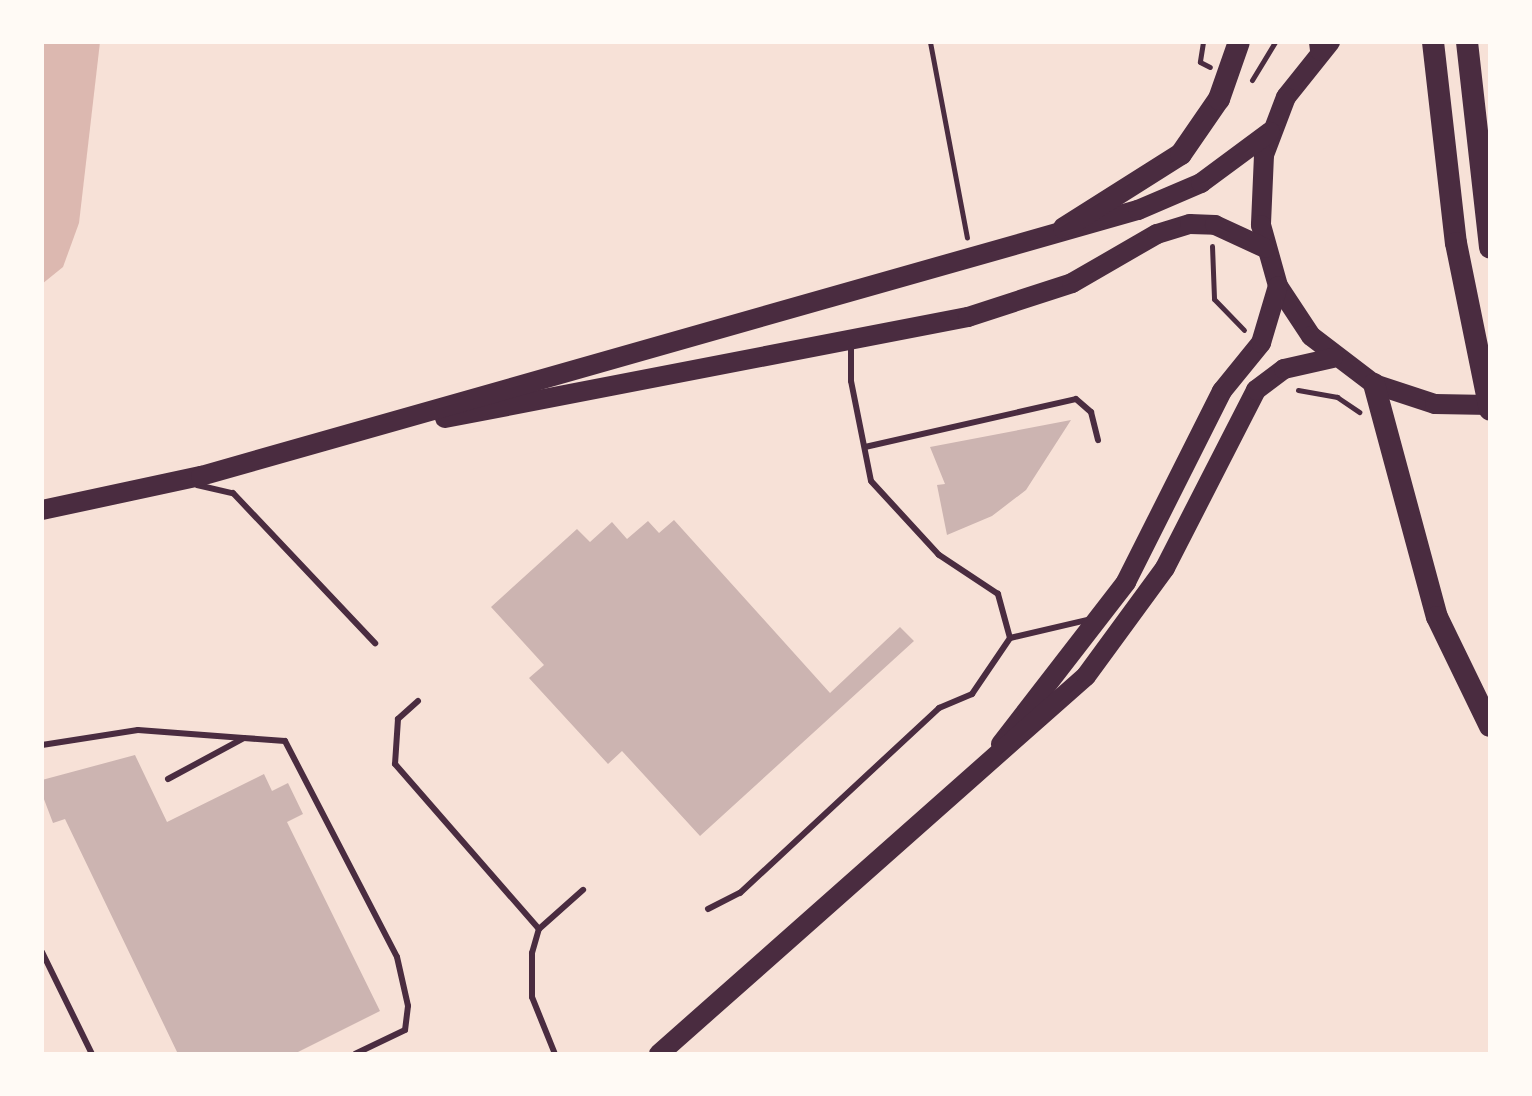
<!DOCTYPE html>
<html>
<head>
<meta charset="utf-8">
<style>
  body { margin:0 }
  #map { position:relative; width:1532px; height:1096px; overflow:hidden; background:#f7e1d7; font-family:"PT Serif",serif }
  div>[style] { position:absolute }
  .water>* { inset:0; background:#dcb8b0 }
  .building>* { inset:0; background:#ccb4b1 }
  .path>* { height:5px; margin:-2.5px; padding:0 2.5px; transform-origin:2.5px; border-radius:2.5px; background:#4a2c40 }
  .service>* { height:6px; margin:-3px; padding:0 3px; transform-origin:3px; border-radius:3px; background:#4a2c40 }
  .primary>* { height:20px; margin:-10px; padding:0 10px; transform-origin:10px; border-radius:10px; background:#4a2c40 }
  .trunk>* { height:22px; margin:-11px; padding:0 11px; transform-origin:11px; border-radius:11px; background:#4a2c40 }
  span { translate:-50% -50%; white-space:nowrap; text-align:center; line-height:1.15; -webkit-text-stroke:8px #fffaf5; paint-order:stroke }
  .frame { position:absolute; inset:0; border:44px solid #fffaf5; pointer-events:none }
</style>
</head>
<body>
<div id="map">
  <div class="water">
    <i style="clip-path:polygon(42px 42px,100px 42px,79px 223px,63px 267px,42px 284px)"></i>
  </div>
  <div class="building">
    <i style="clip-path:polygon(1071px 420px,1026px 490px,992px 516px,947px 535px,937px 485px,945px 484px,930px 447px)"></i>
    <i style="clip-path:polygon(674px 520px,830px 693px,900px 627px,914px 641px,700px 836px,622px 751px,608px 764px,529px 678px,544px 665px,491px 607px,577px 529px,590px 542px,612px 522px,627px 539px,648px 521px,659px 533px)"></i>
    <i style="clip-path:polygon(135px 755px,167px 822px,264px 774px,272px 791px,288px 783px,303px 814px,287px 822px,380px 1011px,294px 1054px,178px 1054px,65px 819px,53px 823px,42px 794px,42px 780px)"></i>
  </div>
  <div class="path">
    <i style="left:930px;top:42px;width:199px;rotate:79.3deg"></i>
    <i style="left:1203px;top:42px;width:20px;rotate:99deg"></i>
    <i style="left:1200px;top:62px;width:11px;rotate:27deg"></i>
    <i style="left:1252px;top:80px;width:44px;rotate:-58.8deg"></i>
    <i style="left:1212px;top:246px;width:53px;rotate:87.8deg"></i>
    <i style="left:1214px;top:299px;width:43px;rotate:45.9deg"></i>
    <i style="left:1298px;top:390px;width:40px;rotate:10deg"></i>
    <i style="left:1337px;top:397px;width:27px;rotate:34deg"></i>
  </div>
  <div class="service">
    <i style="left:865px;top:447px;width:216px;rotate:-12.8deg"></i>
    <i style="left:1076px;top:399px;width:20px;rotate:41deg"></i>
    <i style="left:1091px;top:412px;width:29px;rotate:76deg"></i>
    <i style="left:197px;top:485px;width:37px;rotate:13deg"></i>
    <i style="left:233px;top:493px;width:207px;rotate:46.6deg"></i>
    <i style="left:1010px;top:638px;width:83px;rotate:-13.2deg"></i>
    <i style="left:418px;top:701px;width:27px;rotate:138deg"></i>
    <i style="left:398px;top:719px;width:45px;rotate:93.8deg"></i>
    <i style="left:395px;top:764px;width:219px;rotate:48.9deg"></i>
    <i style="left:42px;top:745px;width:97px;rotate:-8.9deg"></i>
    <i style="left:138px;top:730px;width:106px;rotate:4.3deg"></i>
    <i style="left:168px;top:779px;width:86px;rotate:-28.3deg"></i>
    <i style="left:244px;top:738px;width:41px;rotate:4.2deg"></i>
    <i style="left:285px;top:741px;width:243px;rotate:62.6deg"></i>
    <i style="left:397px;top:957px;width:50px;rotate:77.3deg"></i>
    <i style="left:408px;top:1006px;width:24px;rotate:97deg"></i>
    <i style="left:405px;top:1030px;width:55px;rotate:154.4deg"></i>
    <i style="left:708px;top:909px;width:36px;rotate:-27deg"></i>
    <i style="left:740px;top:893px;width:272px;rotate:-42.9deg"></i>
    <i style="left:939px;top:708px;width:36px;rotate:-23deg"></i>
    <i style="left:972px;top:694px;width:68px;rotate:-55.8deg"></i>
    <i style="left:1010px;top:638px;width:46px;rotate:-105.3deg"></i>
    <i style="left:998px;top:594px;width:71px;rotate:-146.5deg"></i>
    <i style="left:939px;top:555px;width:100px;rotate:-132.6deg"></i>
    <i style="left:871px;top:481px;width:102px;rotate:-101.3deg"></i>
    <i style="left:851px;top:381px;width:39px;rotate:-90deg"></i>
    <i style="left:42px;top:952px;width:114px;rotate:63.9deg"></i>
    <i style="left:555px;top:1054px;width:61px;rotate:-112deg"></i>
    <i style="left:532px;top:997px;width:44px;rotate:-90deg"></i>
    <i style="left:532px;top:953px;width:25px;rotate:-74deg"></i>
    <i style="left:539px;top:929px;width:59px;rotate:-41.6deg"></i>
  </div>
  <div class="primary">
    <i style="left:1330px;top:42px;width:70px;rotate:128.7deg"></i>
    <i style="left:1286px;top:97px;width:62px;rotate:110.8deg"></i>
    <i style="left:1264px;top:155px;width:70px;rotate:92.5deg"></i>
    <i style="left:1261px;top:225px;width:63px;rotate:74.4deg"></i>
    <i style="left:1278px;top:286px;width:60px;rotate:56.6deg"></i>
    <i style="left:1311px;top:336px;width:79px;rotate:37.3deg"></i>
    <i style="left:1374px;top:384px;width:64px;rotate:18.2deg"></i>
    <i style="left:1435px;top:404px;width:55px;rotate:1deg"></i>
    <i style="left:445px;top:418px;width:533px;rotate:-10.93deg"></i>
    <i style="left:968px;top:317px;width:109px;rotate:-18.1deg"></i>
    <i style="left:1072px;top:283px;width:98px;rotate:-30deg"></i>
    <i style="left:1157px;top:234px;width:34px;rotate:-17deg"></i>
    <i style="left:1190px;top:224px;width:25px;rotate:2deg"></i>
    <i style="left:1215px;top:225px;width:55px;rotate:24.7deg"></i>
    <i style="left:42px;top:510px;width:163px;rotate:-12.1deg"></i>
    <i style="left:201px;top:476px;width:974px;rotate:-15.85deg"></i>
    <i style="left:1138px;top:210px;width:69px;rotate:-23.2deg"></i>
    <i style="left:1201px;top:183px;width:86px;rotate:-36.5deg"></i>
    <i style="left:1001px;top:744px;width:205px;rotate:-52.3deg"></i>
    <i style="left:1126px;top:582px;width:214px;rotate:-63.3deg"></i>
    <i style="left:1222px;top:391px;width:62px;rotate:-50.9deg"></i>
    <i style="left:1261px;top:343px;width:59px;rotate:-73.4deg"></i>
    <i style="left:659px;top:1054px;width:570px;rotate:-41.52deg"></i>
    <i style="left:1086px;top:676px;width:134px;rotate:-53.8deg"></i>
    <i style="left:1165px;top:568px;width:200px;rotate:-62.9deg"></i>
    <i style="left:1256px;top:390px;width:35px;rotate:-37deg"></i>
    <i style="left:1284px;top:369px;width:50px;rotate:-12.7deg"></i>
  </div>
  <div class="trunk">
    <i style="left:1320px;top:42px;width:8px;rotate:83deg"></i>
    <i style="left:1433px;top:42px;width:202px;rotate:83.5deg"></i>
    <i style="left:1456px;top:243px;width:170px;rotate:78.5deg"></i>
    <i style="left:1467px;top:42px;width:207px;rotate:83.6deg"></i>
    <i style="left:1064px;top:228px;width:138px;rotate:-32.3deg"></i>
    <i style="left:1181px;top:154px;width:67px;rotate:-55.4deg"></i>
    <i style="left:1219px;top:99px;width:60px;rotate:-70.7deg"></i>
    <i style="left:1374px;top:384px;width:241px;rotate:74.9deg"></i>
    <i style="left:1437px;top:617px;width:121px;rotate:64.1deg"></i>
  </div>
  <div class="frame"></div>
</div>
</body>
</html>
